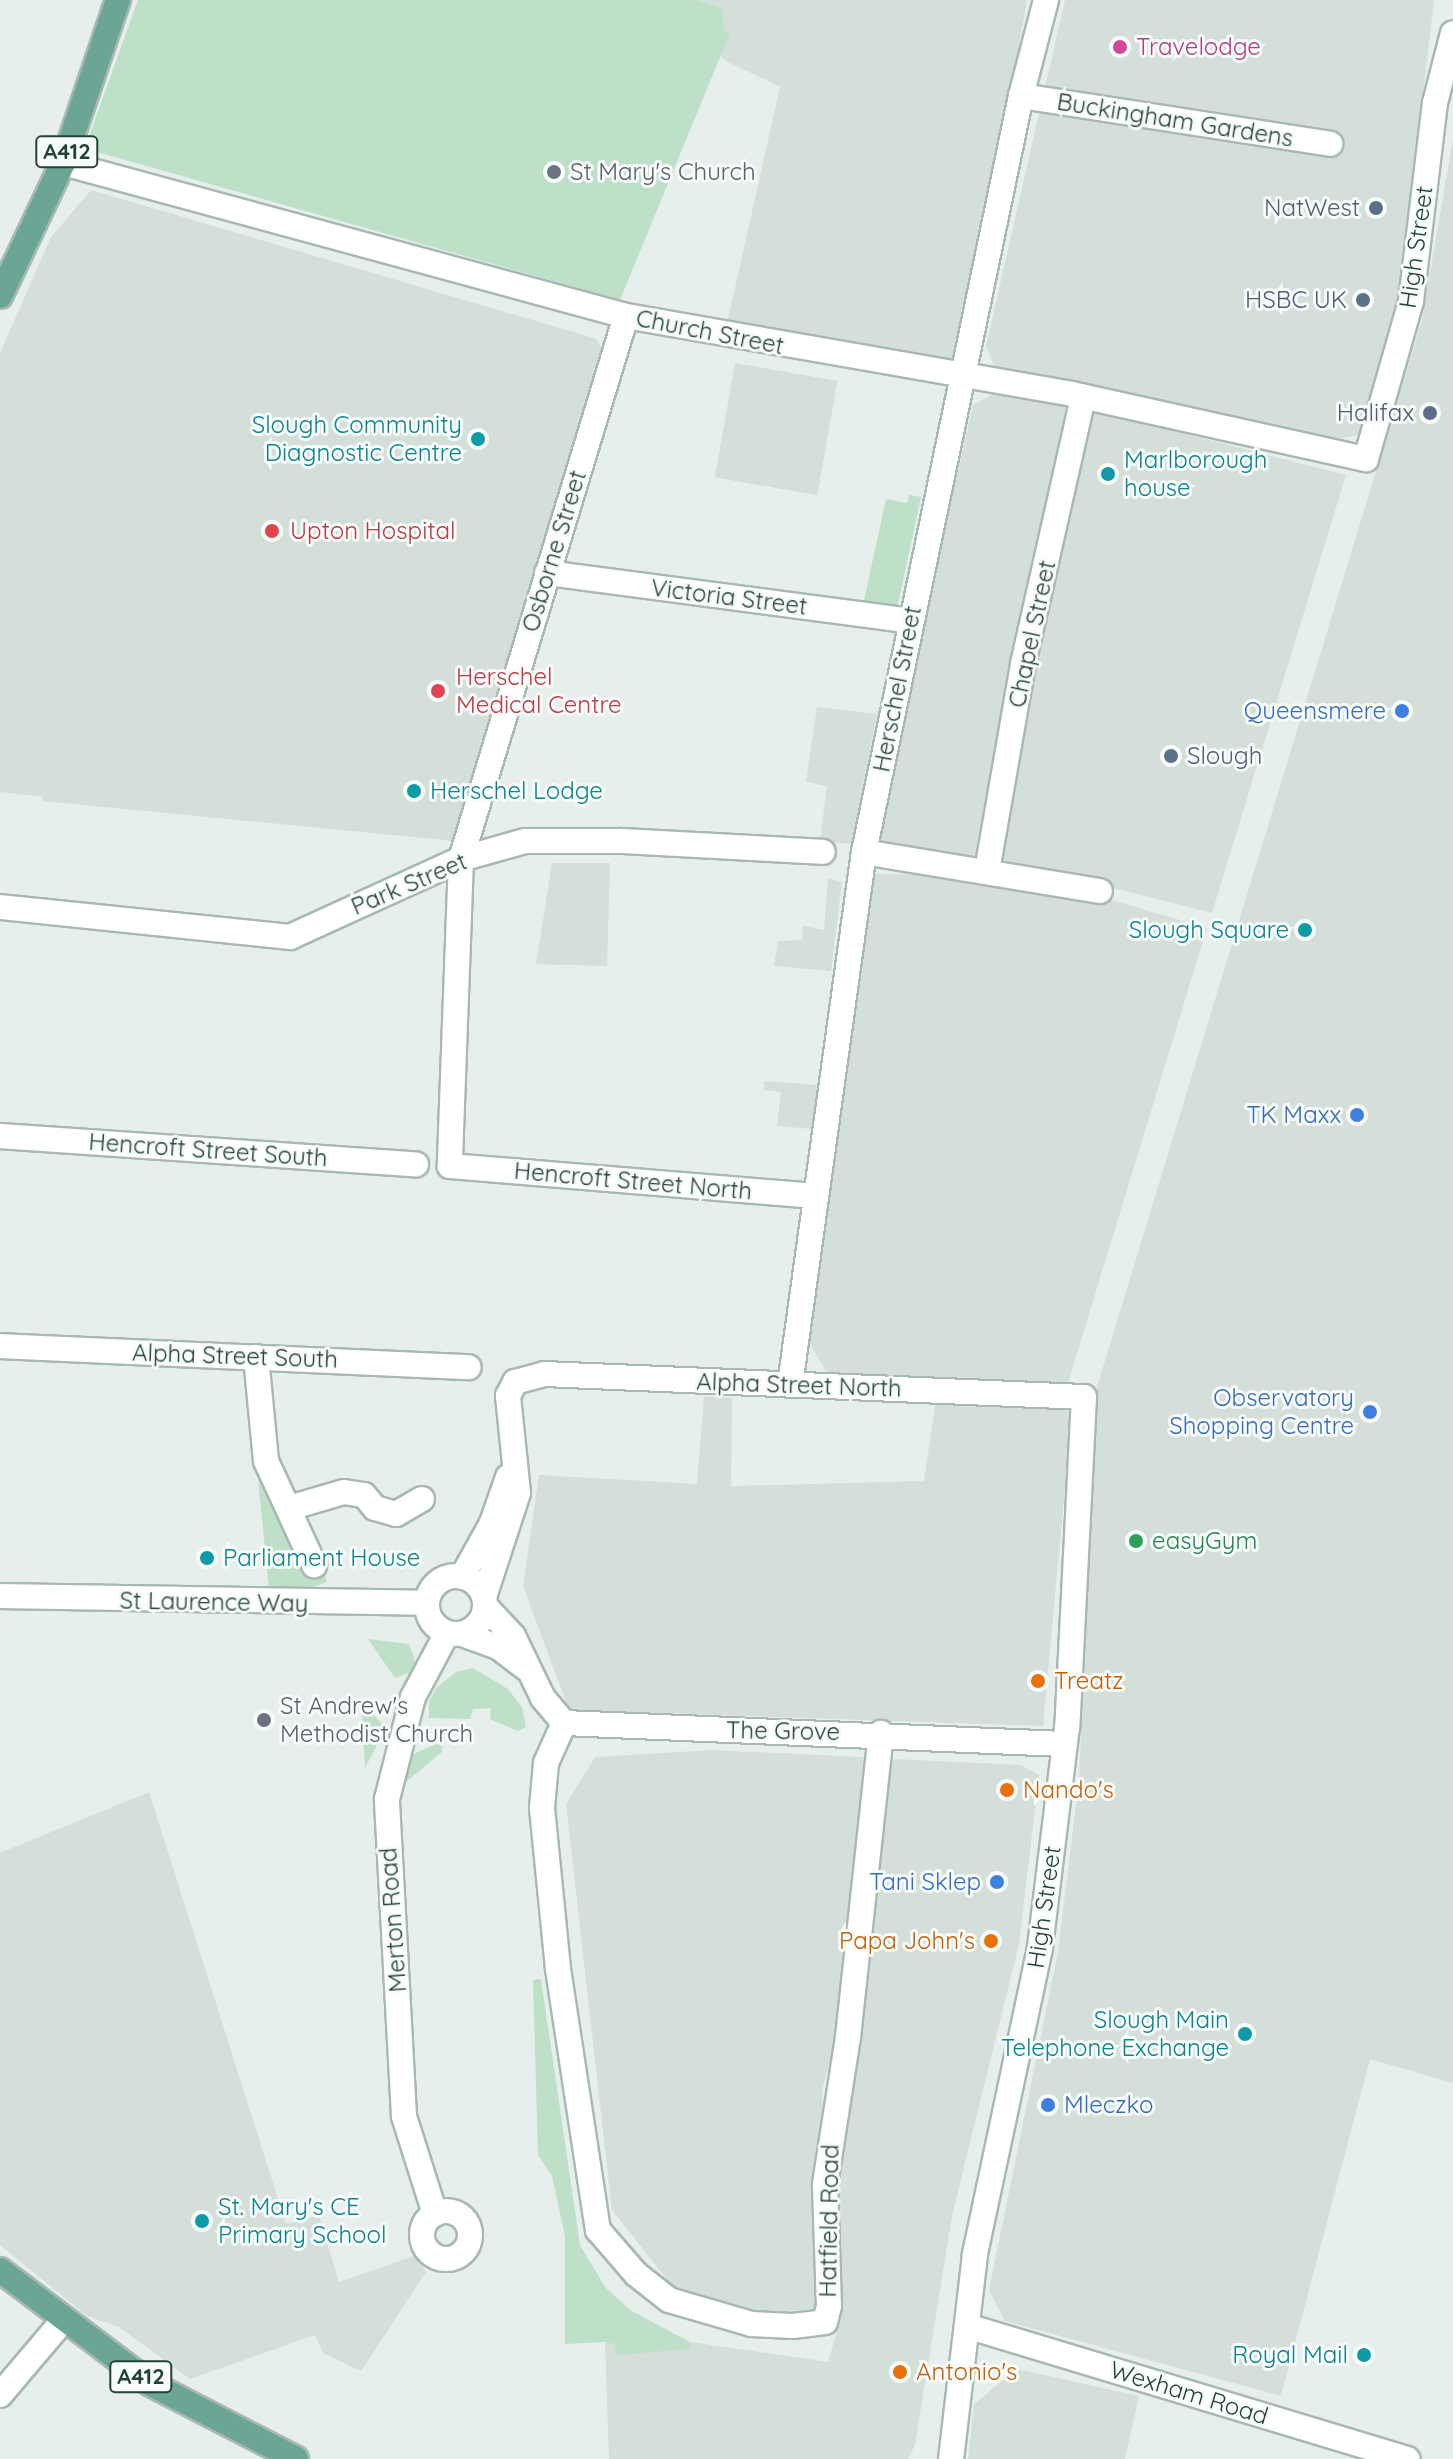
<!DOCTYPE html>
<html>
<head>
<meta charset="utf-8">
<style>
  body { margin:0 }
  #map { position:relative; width:1453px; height:2459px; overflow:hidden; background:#e6efeb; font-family:Quicksand,sans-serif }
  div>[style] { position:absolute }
  .built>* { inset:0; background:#d4dfda; transform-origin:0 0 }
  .green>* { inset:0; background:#bfe0c8 }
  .roads { filter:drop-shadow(2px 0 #a8b8b2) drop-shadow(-2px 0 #a8b8b2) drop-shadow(0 2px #a8b8b2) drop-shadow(0 -2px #a8b8b2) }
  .minor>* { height:24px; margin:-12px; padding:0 12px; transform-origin:12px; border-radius:12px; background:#fff }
  .minor>.ring { margin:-12px; padding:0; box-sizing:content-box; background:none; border:24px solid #fff; border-radius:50% }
  .major>* { height:24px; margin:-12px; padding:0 12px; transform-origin:12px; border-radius:12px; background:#6aa596 }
  .dots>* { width:22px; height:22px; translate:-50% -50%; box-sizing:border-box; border:4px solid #f7fbf9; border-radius:50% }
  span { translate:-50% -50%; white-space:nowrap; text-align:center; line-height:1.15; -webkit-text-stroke:6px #f7fbf9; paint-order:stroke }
  .shield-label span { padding:2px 6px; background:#f7fbf9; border:2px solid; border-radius:6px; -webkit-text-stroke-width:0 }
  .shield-label { font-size:22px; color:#24423a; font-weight:700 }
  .hotel-label { font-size:24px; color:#b23c85 }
  .left { translate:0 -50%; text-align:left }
  .street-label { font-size:24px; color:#24423a }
  .worship-label { font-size:24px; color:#5b616d }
  .service-label { font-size:24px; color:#4e5e75 }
  .right { translate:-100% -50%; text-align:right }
  .culture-label { font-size:24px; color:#0d838f }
  .health-label { font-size:24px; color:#be3a42 }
  .shop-label { font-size:24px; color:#366cbe }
  .leisure-label { font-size:24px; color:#27864d }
  .food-label { font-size:24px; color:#c56008 }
</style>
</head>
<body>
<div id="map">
  <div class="built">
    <i style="clip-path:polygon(1027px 0,963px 374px,728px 319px,780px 87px,728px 62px,649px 0)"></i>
    <i style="clip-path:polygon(1065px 0,1434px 0,1398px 304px,1358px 435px,1334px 440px,998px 374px,986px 346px)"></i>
    <i style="clip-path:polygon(1453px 139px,1453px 2083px,1370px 2059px,1281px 2396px,1005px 2321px,989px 2290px,1058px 1952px,1079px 1780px,1097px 1387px,1422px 320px)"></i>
    <i style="clip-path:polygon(91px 190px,597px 339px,601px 348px,454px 841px,42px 801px,43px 797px,0 792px,0 353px,51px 237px)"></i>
    <i style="left:735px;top:363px;width:104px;height:116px;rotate:10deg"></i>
    <i style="clip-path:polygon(998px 391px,1074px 406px,986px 858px,873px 848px,973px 405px)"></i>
    <i style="clip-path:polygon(1092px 410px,1346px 475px,1212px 913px,1003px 860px,1031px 668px)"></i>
    <i style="clip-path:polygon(817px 707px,877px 714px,851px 844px,820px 841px,827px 786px,806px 782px)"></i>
    <i style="clip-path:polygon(552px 863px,610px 863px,607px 966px,536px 964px)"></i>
    <i style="clip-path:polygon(867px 873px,994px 878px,1098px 896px,1207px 928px,1068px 1383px,827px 1373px,810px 1344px)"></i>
    <i style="clip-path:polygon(828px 878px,842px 882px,831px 971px,774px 966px,778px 941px,802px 940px,803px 926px,824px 930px)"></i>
    <i style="clip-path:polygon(765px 1081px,817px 1085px,812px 1129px,777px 1126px,781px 1092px,763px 1090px)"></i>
    <i style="clip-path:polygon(704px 1397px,732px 1398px,731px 1486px,924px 1481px,936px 1399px,1072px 1411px,1043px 1726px,569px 1710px,523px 1586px,539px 1475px,697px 1484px)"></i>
    <i style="clip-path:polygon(712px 1750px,864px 1757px,842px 2010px,822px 2091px,826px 2308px,750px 2314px,680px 2296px,612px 2210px,566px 1804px,595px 1757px)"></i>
    <i style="clip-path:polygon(894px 1759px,1021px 1765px,1039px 1775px,1019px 1944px,952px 2216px,915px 2445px,908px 2459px,609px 2459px,605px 2343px,691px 2342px,828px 2362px,837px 2331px,833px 2182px,883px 1777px)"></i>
    <i style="clip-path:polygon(149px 1792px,286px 2224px,319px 2215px,339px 2282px,414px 2256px,426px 2272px,361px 2371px,323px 2353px,315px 2335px,190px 2379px,119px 2327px,87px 2316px,0 2245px,0 1853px)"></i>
    <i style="clip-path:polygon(1017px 2369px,1139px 2396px,1125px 2459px,968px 2459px,974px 2404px)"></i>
  </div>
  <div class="green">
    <i style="clip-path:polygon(138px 0,697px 0,722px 9px,724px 31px,730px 33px,620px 300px,97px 152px,88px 139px)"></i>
    <i style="clip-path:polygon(909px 495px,921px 497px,897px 609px,863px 605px,886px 499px,907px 503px)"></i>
    <i style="clip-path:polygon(258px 1479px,297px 1560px,325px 1574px,327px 1582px,305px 1590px,269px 1589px)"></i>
    <i style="clip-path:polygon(368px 1639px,409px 1644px,416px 1664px,409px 1673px,395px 1678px)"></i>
    <i style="clip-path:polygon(473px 1668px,508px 1689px,522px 1707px,526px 1727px,518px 1731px,490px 1719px,491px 1708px,473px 1709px,470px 1719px,429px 1718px,429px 1702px,437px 1687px,456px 1672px)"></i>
    <i style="clip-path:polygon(361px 1701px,386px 1728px,365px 1768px)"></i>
    <i style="clip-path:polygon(441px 1742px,442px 1752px,407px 1781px,399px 1779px,411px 1755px)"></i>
    <i style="clip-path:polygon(541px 1979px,580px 2245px,605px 2287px,630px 2310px,690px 2342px,690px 2349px,616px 2355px,615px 2344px,605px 2342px,565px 2344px,565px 2236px,552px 2176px,538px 2155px,533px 1980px)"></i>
  </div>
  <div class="roads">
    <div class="minor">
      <i style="left:1021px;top:96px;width:313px;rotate:8.8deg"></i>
      <i style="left:63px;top:163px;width:583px;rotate:15.2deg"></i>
      <i style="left:626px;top:316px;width:453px;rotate:9.9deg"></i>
      <i style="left:1072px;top:394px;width:301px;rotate:12.5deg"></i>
      <i style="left:1366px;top:459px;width:164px;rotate:-74.1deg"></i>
      <i style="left:1411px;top:301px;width:199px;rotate:-83.1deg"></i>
      <i style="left:1435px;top:103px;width:72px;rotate:-75.6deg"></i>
      <i style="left:626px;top:316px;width:568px;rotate:106.9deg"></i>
      <i style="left:461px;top:859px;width:307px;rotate:92.1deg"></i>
      <i style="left:450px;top:1166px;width:367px;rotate:4.7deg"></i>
      <i style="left:547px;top:573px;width:367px;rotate:7.5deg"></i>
      <i style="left:864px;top:852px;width:239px;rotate:9.4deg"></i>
      <i style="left:987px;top:871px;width:210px;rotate:-80.1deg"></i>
      <i style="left:1023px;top:664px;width:274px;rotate:-77.3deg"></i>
      <i style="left:0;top:907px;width:292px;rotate:5.9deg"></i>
      <i style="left:290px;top:937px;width:188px;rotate:-24.5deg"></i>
      <i style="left:461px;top:859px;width:66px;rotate:-15.7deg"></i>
      <i style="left:525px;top:841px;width:96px"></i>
      <i style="left:621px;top:841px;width:202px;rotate:3.1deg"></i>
      <i style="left:0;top:1136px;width:417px;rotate:3.9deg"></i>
      <i style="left:0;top:1346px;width:469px;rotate:2.6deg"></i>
      <i style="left:256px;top:1357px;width:104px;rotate:84.5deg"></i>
      <i style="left:266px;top:1461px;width:115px;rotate:65.2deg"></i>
      <i style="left:790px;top:1385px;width:538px;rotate:-82.1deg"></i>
      <i style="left:864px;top:852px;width:772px;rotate:-78.27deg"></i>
      <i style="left:1021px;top:96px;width:99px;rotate:-75.4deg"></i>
      <i style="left:289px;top:1508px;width:57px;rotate:-16.2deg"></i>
      <i style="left:344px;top:1492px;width:20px;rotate:9deg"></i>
      <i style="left:364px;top:1495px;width:17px;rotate:50deg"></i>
      <i style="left:375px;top:1508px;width:22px;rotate:16deg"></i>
      <i style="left:396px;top:1514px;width:30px;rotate:-30deg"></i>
      <i class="ring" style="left:427px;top:1576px;width:34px;height:34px"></i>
      <i style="left:462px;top:1577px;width:62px;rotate:-60.9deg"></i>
      <i style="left:492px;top:1523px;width:49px;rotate:-70.8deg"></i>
      <i style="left:0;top:1596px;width:427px;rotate:0.9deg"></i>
      <i style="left:484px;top:1597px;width:109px;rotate:-71.9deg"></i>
      <i style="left:518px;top:1493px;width:98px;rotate:-95.9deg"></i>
      <i style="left:508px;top:1396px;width:16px;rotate:-63deg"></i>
      <i style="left:515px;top:1382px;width:30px;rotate:-15deg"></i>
      <i style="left:544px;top:1374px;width:540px;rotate:2.44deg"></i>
      <i style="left:1084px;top:1397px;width:330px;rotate:92.9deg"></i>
      <i style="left:1067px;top:1727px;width:223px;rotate:97deg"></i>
      <i style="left:1040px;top:1948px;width:314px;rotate:102deg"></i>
      <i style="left:975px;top:2255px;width:205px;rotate:96.7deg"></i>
      <i style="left:485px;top:1606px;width:41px;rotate:47deg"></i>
      <i style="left:513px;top:1636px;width:69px;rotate:64.2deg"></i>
      <i style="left:543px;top:1698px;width:33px;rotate:50deg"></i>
      <i style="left:564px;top:1723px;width:500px;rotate:2.41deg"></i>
      <i style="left:462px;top:1634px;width:38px;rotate:20deg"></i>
      <i style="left:498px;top:1647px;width:35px;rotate:37deg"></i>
      <i style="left:564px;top:1723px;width:44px;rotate:114.2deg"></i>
      <i style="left:546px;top:1763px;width:45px;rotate:95.1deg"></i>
      <i style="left:542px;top:1808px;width:162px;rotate:84.3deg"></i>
      <i style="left:558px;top:1969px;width:264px;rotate:81.3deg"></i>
      <i style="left:598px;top:2230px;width:58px;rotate:49.2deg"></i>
      <i style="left:636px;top:2274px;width:42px;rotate:38.2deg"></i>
      <i style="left:669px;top:2300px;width:85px;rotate:16.3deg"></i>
      <i style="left:751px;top:2324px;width:42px;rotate:2.7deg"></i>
      <i style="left:793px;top:2326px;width:32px;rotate:-7deg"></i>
      <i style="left:825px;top:2322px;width:16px;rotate:-76deg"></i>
      <i style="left:829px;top:2306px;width:122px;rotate:-91.9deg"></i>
      <i style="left:825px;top:2184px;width:149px;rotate:-81.1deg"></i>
      <i style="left:848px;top:2037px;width:306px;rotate:-83.8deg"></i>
      <i class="ring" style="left:422px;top:2211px;width:24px;height:24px"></i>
      <i style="left:435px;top:2214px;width:103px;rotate:-107.6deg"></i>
      <i style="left:404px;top:2116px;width:317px;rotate:-93.1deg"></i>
      <i style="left:387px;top:1799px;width:105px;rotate:-75.7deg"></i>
      <i style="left:413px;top:1697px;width:72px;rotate:-62deg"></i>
      <i style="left:970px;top:2327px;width:457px;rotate:16.8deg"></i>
      <i style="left:0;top:2395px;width:96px;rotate:-49.7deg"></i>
    </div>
    <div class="major">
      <i style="left:0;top:296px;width:147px;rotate:-64.7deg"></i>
      <i style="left:63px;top:163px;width:172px;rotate:-71.4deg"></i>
      <i style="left:0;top:2270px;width:189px;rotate:37.1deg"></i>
      <i style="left:151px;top:2384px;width:163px;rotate:27.3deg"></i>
    </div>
  </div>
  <div class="dots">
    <i style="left:1120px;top:47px;background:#d1479c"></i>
    <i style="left:554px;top:172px;background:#6b7280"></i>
    <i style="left:1376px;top:208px;background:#5c6f8a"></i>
    <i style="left:1363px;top:300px;background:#5c6f8a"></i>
    <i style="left:1430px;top:413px;background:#5c6f8a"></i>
    <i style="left:478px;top:439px;background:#0f9aa8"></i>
    <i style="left:1108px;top:474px;background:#0f9aa8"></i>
    <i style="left:272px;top:531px;background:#e0444e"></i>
    <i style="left:438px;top:691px;background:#e0444e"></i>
    <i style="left:1402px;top:711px;background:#3f7fe0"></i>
    <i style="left:1171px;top:756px;background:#5c6f8a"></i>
    <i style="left:414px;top:791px;background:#0f9aa8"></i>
    <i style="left:1305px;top:930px;background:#0f9aa8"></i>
    <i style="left:1357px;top:1115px;background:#3f7fe0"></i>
    <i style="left:1370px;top:1412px;background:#3f7fe0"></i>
    <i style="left:1136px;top:1541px;background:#2e9e5b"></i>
    <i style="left:207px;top:1558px;background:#0f9aa8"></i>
    <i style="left:1038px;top:1681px;background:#e8710a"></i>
    <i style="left:264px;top:1720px;background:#6b7280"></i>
    <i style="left:1007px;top:1790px;background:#e8710a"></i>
    <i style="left:997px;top:1882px;background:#3f7fe0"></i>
    <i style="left:991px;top:1941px;background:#e8710a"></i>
    <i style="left:1245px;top:2034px;background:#0f9aa8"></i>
    <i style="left:1048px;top:2105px;background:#3f7fe0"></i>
    <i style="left:202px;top:2221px;background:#0f9aa8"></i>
    <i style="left:1364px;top:2355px;background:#0f9aa8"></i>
    <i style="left:900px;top:2372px;background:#e8710a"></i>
  </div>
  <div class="shield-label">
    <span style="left:67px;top:152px">A412</span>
    <span style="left:141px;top:2377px">A412</span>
  </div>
  <div class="hotel-label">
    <span class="left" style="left:1136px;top:47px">Travelodge</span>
  </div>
  <div class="street-label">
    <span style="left:1175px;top:120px;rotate:9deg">Buckingham Gardens</span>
    <span style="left:1416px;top:247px;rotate:-82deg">High Street</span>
    <span style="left:710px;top:332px;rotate:11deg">Church Street</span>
    <span style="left:554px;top:551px;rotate:-73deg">Osborne Street</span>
    <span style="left:729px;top:597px;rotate:7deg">Victoria Street</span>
    <span style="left:1032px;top:634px;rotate:-78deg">Chapel Street</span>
    <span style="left:897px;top:689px;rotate:-79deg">Herschel Street</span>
    <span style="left:409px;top:884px;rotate:-23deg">Park Street</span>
    <span style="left:208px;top:1150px;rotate:4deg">Hencroft Street South</span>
    <span style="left:633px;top:1181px;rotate:5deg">Hencroft Street North</span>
    <span style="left:235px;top:1356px;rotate:2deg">Alpha Street South</span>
    <span style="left:799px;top:1385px;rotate:2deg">Alpha Street North</span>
    <span style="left:214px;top:1602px;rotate:1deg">St Laurence Way</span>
    <span style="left:783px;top:1731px;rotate:1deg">The Grove</span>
    <span style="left:1044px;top:1907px;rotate:-82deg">High Street</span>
    <span style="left:393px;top:1920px;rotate:-94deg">Merton Road</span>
    <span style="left:829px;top:2221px;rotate:-89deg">Hatfield Road</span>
    <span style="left:1189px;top:2393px;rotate:17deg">Wexham Road</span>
  </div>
  <div class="worship-label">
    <span class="left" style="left:570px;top:172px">St Mary's Church</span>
    <span class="left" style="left:280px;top:1720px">St Andrew's<br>Methodist Church</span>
  </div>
  <div class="service-label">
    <span class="right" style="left:1360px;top:208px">NatWest</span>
    <span class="right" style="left:1347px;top:300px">HSBC UK</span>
    <span class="right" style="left:1414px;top:413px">Halifax</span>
    <span class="left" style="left:1187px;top:756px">Slough</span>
  </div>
  <div class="culture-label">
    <span class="right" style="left:462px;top:439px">Slough Community<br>Diagnostic Centre</span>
    <span class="left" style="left:1124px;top:474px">Marlborough<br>house</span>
    <span class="left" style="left:430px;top:791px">Herschel Lodge</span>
    <span class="right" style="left:1289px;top:930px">Slough Square</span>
    <span class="left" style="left:223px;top:1558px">Parliament House</span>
    <span class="right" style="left:1229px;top:2034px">Slough Main<br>Telephone Exchange</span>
    <span class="left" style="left:218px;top:2221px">St. Mary's CE<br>Primary School</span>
    <span class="right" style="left:1348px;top:2355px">Royal Mail</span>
  </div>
  <div class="health-label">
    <span class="left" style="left:290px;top:531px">Upton Hospital</span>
    <span class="left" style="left:456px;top:691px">Herschel<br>Medical Centre</span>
  </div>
  <div class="shop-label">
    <span class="right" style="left:1386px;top:711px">Queensmere</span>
    <span class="right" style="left:1341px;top:1115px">TK Maxx</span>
    <span class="right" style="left:1354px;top:1412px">Observatory<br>Shopping Centre</span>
    <span class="right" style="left:981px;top:1882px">Tani Sklep</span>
    <span class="left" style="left:1064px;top:2105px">Mleczko</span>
  </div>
  <div class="leisure-label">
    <span class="left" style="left:1152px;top:1541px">easyGym</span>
  </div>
  <div class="food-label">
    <span class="left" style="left:1054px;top:1681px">Treatz</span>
    <span class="left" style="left:1023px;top:1790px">Nando's</span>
    <span class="right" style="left:975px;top:1941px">Papa John's</span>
    <span class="left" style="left:916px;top:2372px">Antonio's</span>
  </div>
</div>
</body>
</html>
